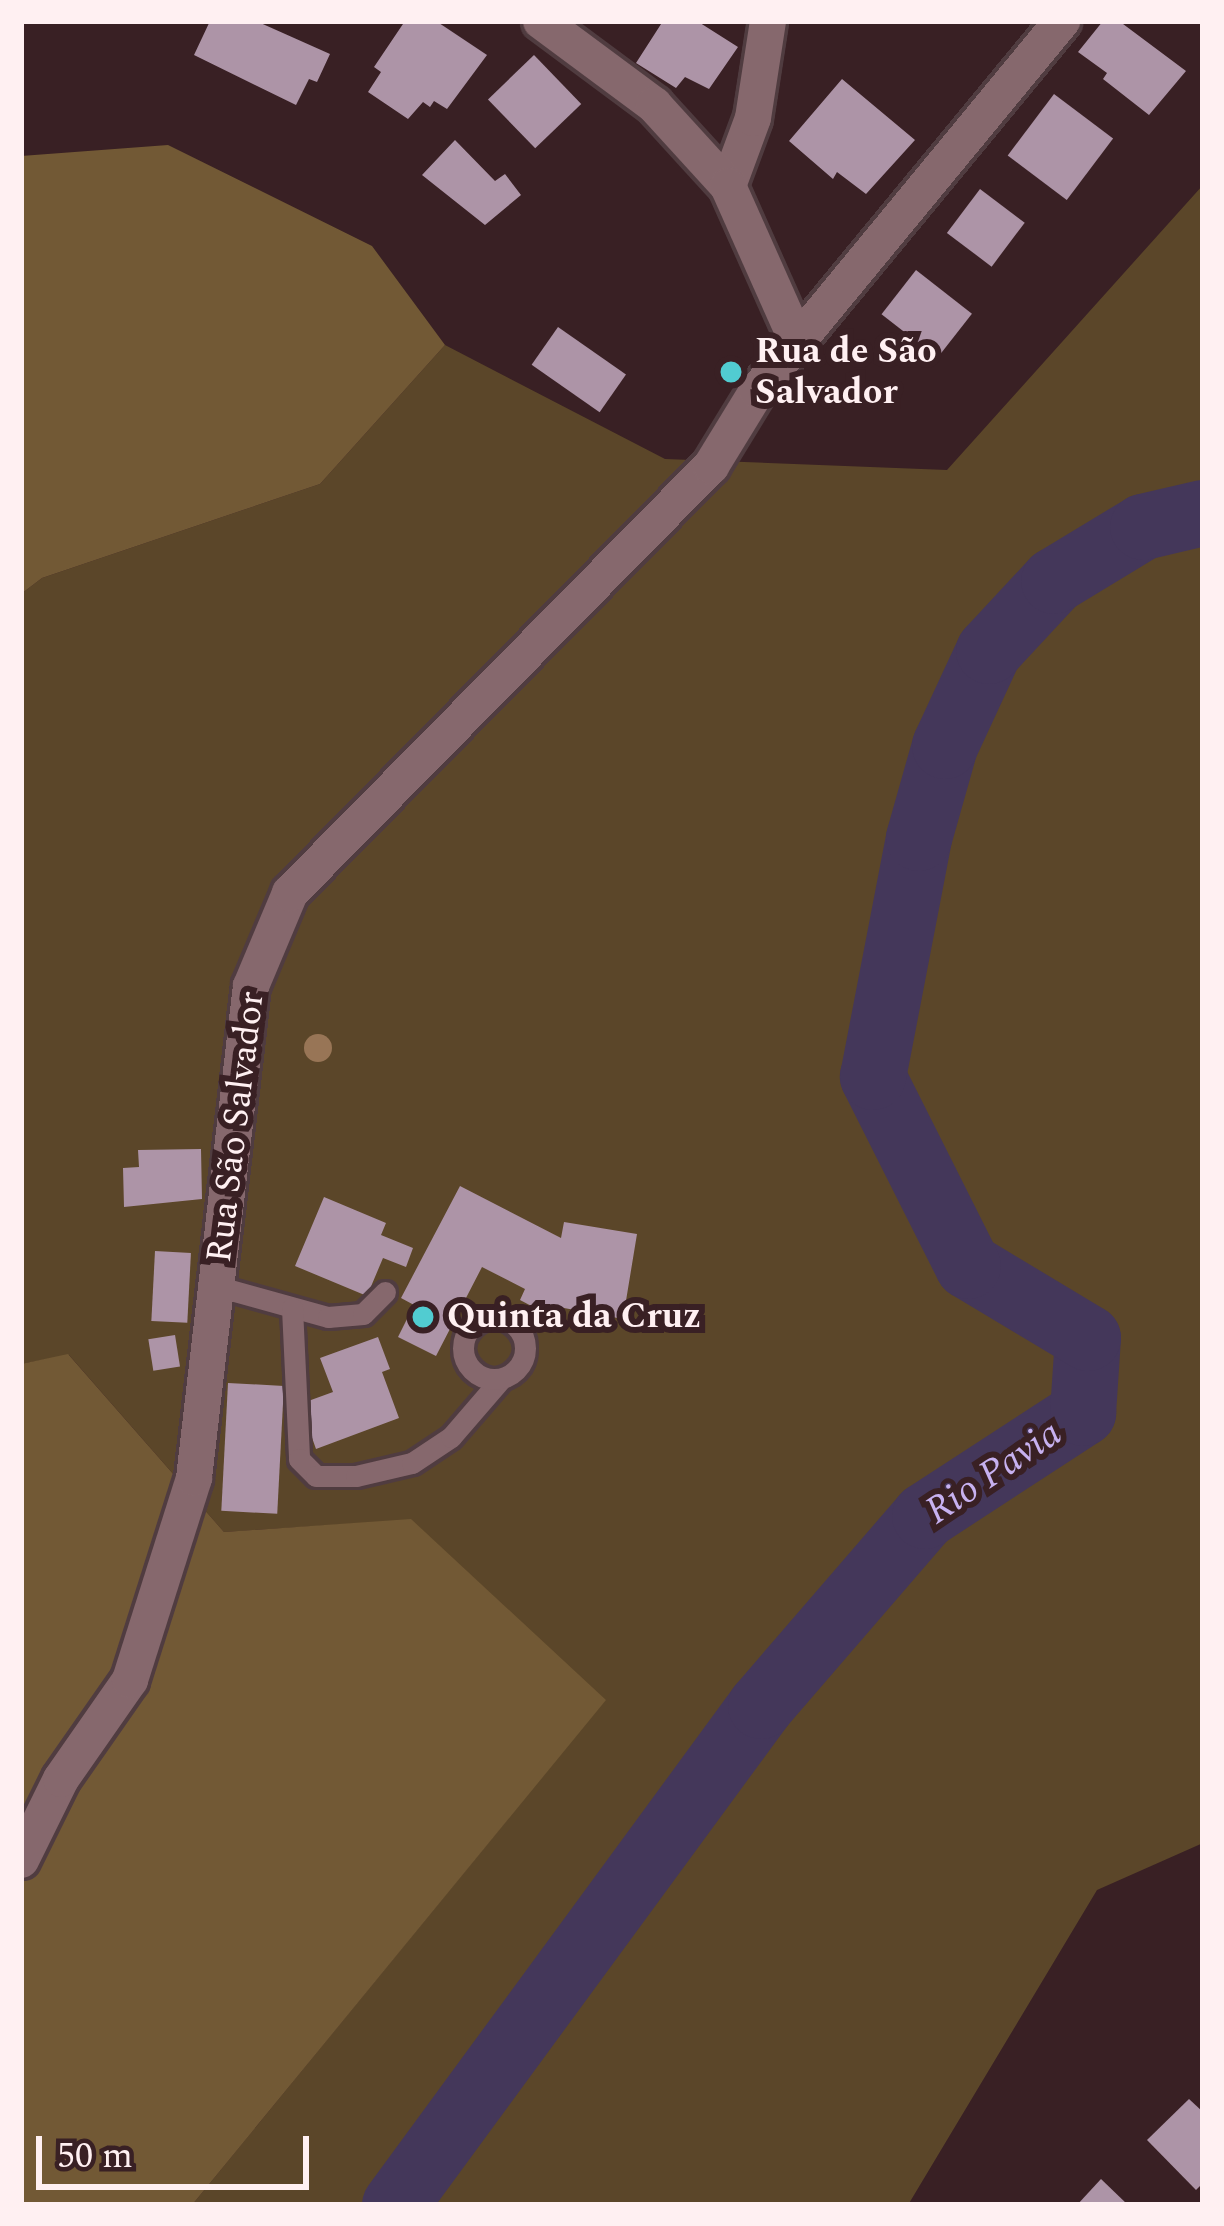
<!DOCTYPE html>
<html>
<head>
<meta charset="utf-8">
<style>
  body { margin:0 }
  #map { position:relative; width:1224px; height:2226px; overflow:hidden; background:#392024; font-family:Spectral,serif }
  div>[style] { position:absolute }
  .green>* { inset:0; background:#5b4629 }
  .forest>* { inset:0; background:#725935 }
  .river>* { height:66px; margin:-33px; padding:0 33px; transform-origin:33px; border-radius:33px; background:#44375a }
  .building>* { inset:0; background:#ad94a7; transform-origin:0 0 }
  .roads { filter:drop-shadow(3px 0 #503c40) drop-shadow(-3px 0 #503c40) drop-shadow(0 3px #503c40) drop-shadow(0 -3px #503c40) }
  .service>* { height:21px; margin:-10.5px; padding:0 10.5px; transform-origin:10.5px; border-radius:10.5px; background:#86686d }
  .service>.ring { margin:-10.5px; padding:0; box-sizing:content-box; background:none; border:21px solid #86686d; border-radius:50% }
  .minor>* { height:36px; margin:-18px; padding:0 18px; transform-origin:18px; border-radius:18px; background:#86686d }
  .tertiary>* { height:36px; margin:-18px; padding:0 18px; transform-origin:18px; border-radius:18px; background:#86686d }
  .trees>* { width:28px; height:28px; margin:-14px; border-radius:50%; background:#987556 }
  .dots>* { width:33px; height:33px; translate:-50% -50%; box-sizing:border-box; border:6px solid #392024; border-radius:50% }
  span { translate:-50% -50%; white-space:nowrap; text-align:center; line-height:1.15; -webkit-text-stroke:12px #392024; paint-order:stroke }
  .poi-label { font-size:36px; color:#fff0f2; font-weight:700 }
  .left { translate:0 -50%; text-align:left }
  .street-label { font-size:36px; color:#fff0f2 }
  .water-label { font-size:39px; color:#c7b1f0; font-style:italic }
  .frame { position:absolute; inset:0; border:24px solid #fff0f2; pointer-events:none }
  .scale { position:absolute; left:36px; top:2136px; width:273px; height:54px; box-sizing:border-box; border:6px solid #fff0f2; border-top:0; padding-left:15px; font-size:36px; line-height:42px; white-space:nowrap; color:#fff0f2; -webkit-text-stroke:9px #392024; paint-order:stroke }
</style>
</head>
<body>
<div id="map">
  <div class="green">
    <i style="clip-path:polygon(1203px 185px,1203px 1843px,1097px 1890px,908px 2205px,192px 2205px,605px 1700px,411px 1520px,224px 1532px,69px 1355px,21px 1364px,21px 594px,42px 578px,320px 484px,445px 345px,665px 459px,947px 470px)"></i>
  </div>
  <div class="forest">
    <i style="clip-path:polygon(168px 145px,372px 246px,445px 345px,320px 484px,42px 578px,21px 594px,21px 156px)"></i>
    <i style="clip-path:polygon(68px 1354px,224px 1532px,411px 1519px,606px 1700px,192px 2205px,21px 2205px,21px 1364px)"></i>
  </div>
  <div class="river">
    <i style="left:395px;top:2205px;width:619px;rotate:-53.74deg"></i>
    <i style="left:761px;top:1706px;width:251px;rotate:-49.2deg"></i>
    <i style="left:925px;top:1516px;width:189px;rotate:-33.1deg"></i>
    <i style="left:1083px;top:1413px;width:75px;rotate:-86.2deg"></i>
    <i style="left:1088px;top:1338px;width:140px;rotate:-149deg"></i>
    <i style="left:968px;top:1266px;width:212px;rotate:-116.7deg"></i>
    <i style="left:873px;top:1077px;width:243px;rotate:-79.1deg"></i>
    <i style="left:919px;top:838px;width:96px;rotate:-74.2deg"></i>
    <i style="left:945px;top:746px;width:105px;rotate:-65.1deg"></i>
    <i style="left:989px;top:651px;width:96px;rotate:-47.1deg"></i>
    <i style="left:1054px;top:581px;width:104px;rotate:-31.2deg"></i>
    <i style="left:1143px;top:527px;width:62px;rotate:-13.1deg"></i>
  </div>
  <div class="building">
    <i style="clip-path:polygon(210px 21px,256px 21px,330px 54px,317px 82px,309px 79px,296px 105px,194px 55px)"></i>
    <i style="clip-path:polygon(405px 21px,436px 21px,487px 55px,447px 109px,434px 101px,430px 107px,423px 102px,408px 119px,368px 92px,381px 72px,374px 67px)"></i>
    <i style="clip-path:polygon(663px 21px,697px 21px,738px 47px,709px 89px,685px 77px,676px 88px,636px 63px)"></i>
    <i style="clip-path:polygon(1103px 21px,1119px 21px,1186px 71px,1149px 115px,1103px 79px,1107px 73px,1078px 52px)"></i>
    <i style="left:534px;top:55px;width:68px;height:64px;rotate:46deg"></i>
    <i style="clip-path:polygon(842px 79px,915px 140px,866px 194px,837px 172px,833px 179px,789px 141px)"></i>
    <i style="left:1054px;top:94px;width:74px;height:77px;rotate:37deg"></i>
    <i style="clip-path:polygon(455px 140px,495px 181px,505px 174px,521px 195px,485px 225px,422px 175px)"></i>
    <i style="left:980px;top:189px;width:56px;height:55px;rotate:37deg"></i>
    <i style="left:916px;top:270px;width:71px;height:56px;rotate:38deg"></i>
    <i style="left:558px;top:327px;width:83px;height:46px;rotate:35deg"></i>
    <i style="clip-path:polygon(201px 1149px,202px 1199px,124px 1207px,123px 1168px,139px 1167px,138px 1150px)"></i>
    <i style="clip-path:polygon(460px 1186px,561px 1238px,564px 1222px,637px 1234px,623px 1319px,564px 1308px,558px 1320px,520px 1300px,525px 1289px,482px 1267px,436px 1356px,398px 1337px,414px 1305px,401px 1298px)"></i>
    <i style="clip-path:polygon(324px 1197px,386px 1223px,381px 1235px,413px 1248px,406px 1267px,383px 1258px,367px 1296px,295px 1266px)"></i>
    <i style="left:155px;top:1251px;width:36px;height:70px;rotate:3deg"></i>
    <i style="left:175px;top:1335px;width:32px;height:27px;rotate:81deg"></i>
    <i style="clip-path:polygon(378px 1337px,390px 1369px,382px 1372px,399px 1418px,316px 1449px,300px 1404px,333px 1392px,320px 1358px)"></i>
    <i style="left:228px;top:1383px;width:56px;height:128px;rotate:3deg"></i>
    <i style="clip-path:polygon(1189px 2099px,1203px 2112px,1203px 2183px,1196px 2190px,1147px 2140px)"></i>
    <i style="clip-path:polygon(1101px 2179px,1128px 2205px,1077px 2205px)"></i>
  </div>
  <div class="roads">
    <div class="service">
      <i style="left:216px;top:1286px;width:116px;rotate:15.5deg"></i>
      <i style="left:328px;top:1317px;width:35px;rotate:-5deg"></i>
      <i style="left:363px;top:1314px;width:31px;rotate:-45deg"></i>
      <i style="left:292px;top:1308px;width:151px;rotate:87.3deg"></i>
      <i style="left:299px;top:1459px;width:24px;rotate:45deg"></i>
      <i style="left:316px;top:1476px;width:40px"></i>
      <i style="left:356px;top:1476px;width:57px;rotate:-13.1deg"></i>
      <i style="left:412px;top:1463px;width:47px;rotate:-33.7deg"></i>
      <i style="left:451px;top:1437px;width:77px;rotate:-49.2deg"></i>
      <i class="ring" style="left:463px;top:1317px;width:41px;height:41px"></i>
    </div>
    <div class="minor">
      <i style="left:728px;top:186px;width:72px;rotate:-69.8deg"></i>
      <i style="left:753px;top:118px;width:98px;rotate:-81.2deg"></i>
    </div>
    <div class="tertiary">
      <i style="left:541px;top:21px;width:141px;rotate:36.6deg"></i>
      <i style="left:654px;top:105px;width:110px;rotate:47.6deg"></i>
      <i style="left:728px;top:186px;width:172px;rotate:66deg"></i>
      <i style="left:21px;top:1860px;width:90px;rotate:-63.7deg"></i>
      <i style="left:61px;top:1779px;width:121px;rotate:-55.1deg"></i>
      <i style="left:130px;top:1680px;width:212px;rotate:-72.4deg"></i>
      <i style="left:194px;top:1478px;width:495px;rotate:-83.4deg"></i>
      <i style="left:251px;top:986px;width:101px;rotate:-67.2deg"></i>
      <i style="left:290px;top:893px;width:600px;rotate:-45.41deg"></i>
      <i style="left:711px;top:466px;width:88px;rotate:-58.5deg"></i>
      <i style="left:757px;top:391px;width:480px;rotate:-50.5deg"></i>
    </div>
  </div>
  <div class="trees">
    <i style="left:318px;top:1048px"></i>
  </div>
  <div class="dots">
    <i style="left:731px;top:372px;background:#51ccd1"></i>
    <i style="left:423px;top:1317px;background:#51ccd1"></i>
  </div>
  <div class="poi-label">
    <span class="left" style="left:755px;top:372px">Rua de São<br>Salvador</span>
    <span class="left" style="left:447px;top:1317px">Quinta da Cruz</span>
  </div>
  <div class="street-label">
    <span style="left:236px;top:1127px;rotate:-83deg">Rua São Salvador</span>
  </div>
  <div class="water-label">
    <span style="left:994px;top:1473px;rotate:-34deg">Rio Pavia</span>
  </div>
  <div class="frame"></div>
  <div class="scale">50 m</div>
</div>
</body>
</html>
